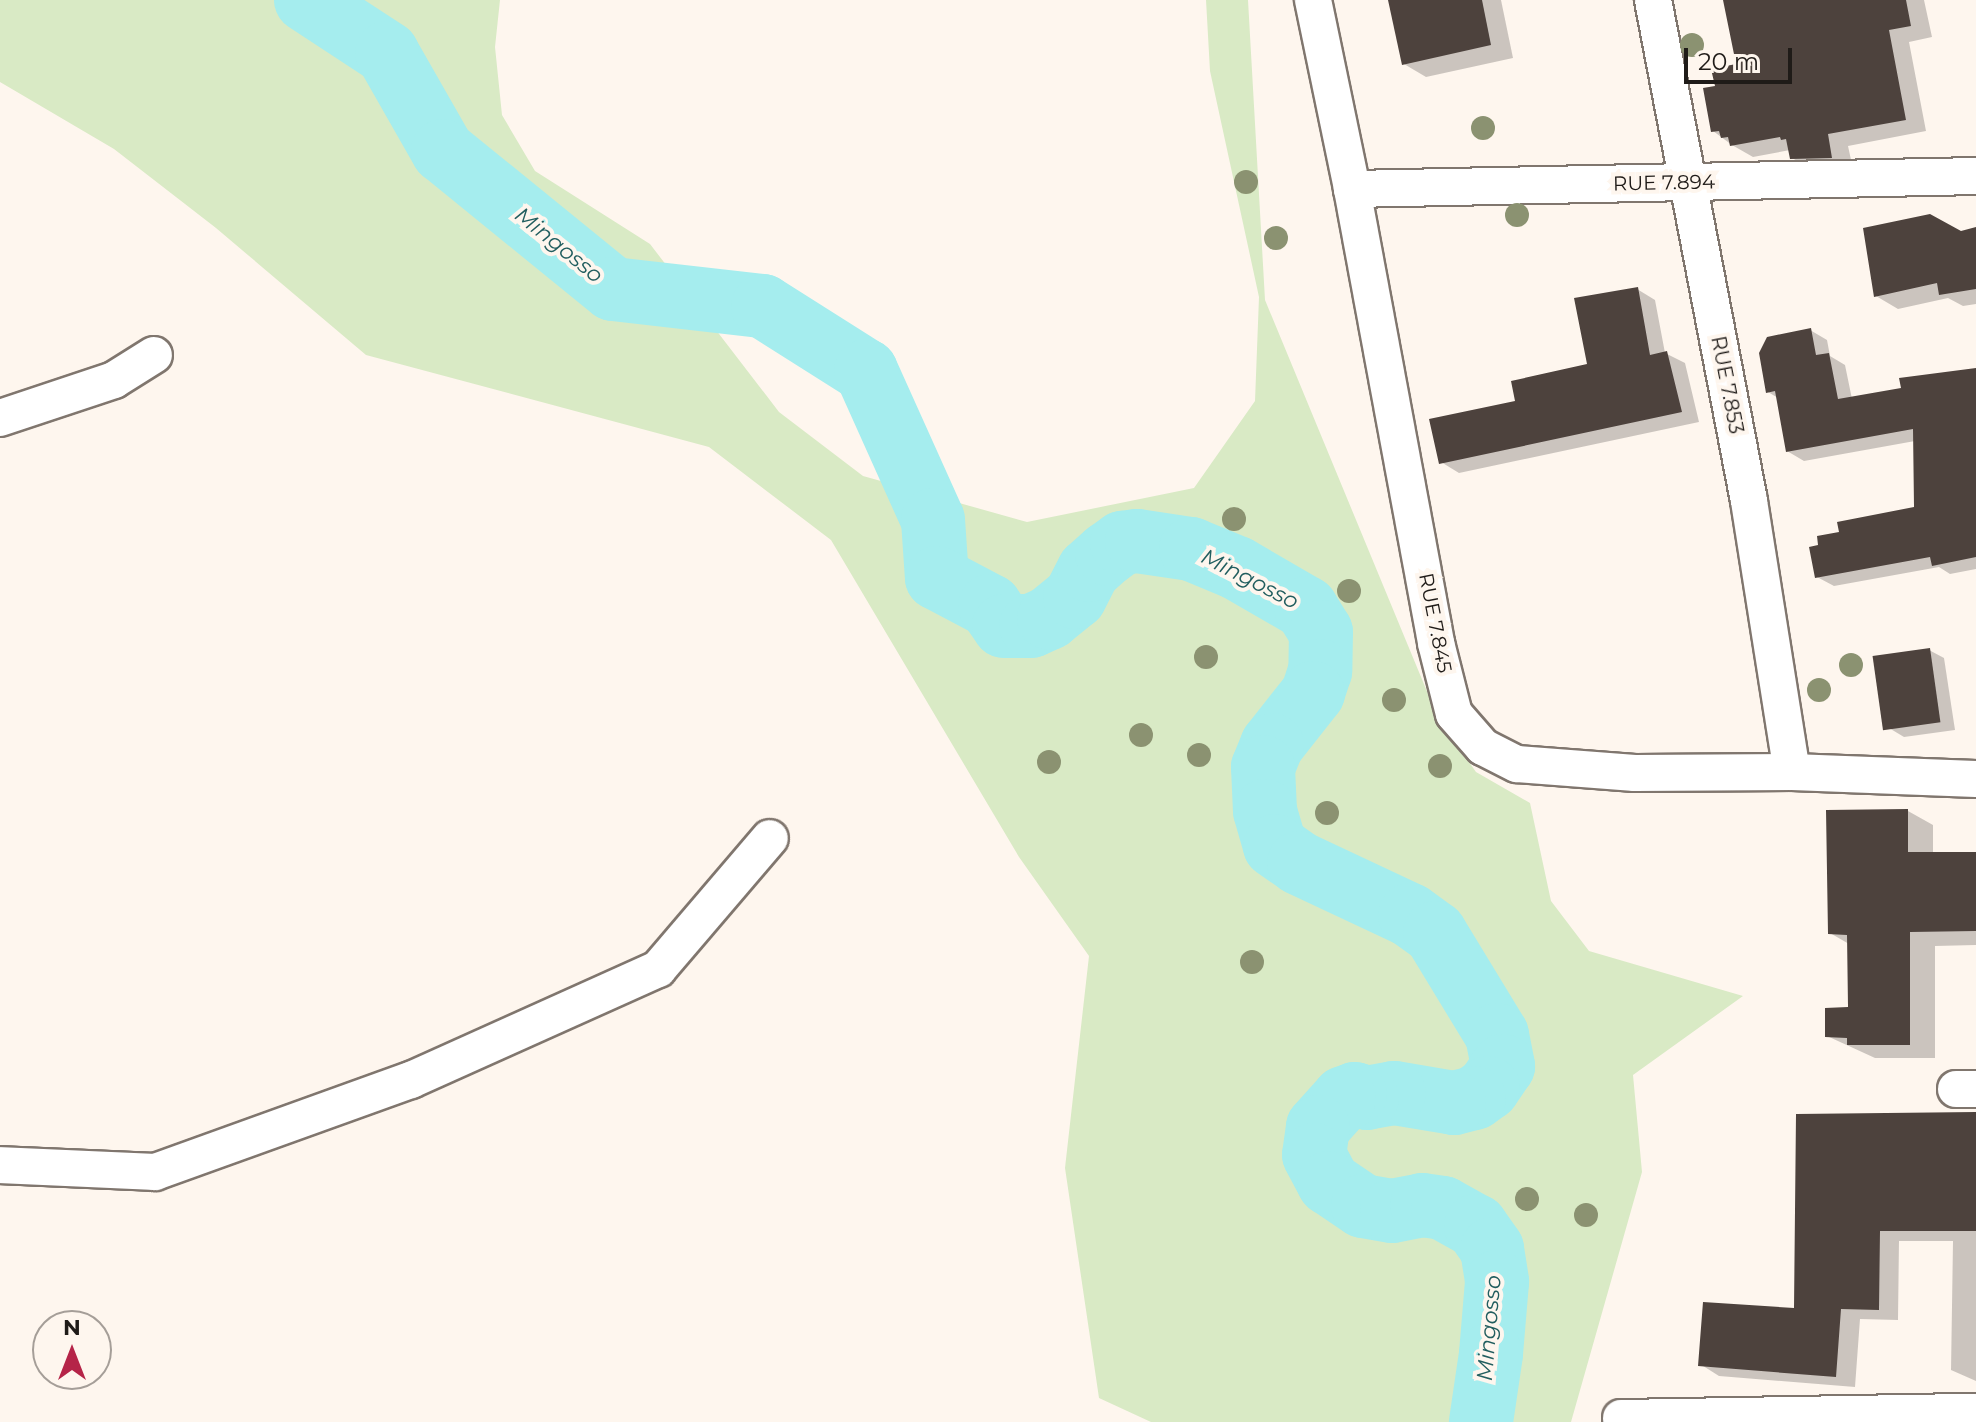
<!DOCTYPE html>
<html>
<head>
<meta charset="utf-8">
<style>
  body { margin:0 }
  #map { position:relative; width:1976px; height:1422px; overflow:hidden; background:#fef6ee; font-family:Montserrat,sans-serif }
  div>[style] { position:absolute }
  .green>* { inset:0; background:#d9eac5 }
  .shadow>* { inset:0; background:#0003 }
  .river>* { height:64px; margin:-32px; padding:0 32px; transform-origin:32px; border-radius:32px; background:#a5edee }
  .building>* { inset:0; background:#4d423d; transform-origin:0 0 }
  .roads { filter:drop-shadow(2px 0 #80766e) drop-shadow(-2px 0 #80766e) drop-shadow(0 2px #80766e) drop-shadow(0 -2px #80766e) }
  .minor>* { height:36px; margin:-18px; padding:0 18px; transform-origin:18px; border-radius:18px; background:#fff }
  .trees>* { width:24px; height:24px; margin:-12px; border-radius:50%; background:#8b9271 }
  span { translate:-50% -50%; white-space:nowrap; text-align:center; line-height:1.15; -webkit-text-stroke:8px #fef6ee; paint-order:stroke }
  .street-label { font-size:20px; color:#1f1b18 }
  .water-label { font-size:22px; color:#225e5f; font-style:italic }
  .north { position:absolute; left:32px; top:1310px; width:80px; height:80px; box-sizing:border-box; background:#fef6ee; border:2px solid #a59e98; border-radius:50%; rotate:0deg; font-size:22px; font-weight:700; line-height:32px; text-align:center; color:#1f1b18 }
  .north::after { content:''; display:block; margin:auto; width:28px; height:36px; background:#b52448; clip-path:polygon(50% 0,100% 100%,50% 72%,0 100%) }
  .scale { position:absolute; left:1684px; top:48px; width:108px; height:36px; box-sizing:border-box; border:4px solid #1f1b18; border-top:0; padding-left:10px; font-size:24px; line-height:28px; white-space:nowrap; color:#1f1b18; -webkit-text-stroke:6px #fef6ee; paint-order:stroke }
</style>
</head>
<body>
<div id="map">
  <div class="green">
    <i style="clip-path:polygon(0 0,500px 0,495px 47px,502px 115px,535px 171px,650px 244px,779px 412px,863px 476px,1027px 522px,1194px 488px,1255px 401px,1259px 297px,1210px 71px,1206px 0,1248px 0,1265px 300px,1438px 718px,1476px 772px,1530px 803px,1551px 901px,1589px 951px,1743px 996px,1633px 1075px,1642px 1172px,1571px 1422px,1151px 1422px,1099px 1398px,1065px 1168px,1089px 956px,1019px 857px,831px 540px,709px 447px,366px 355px,216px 228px,114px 149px,0 82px)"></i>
  </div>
  <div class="shadow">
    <i style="clip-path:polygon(1396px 0,1501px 0,1513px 58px,1426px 77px,1404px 64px)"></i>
    <i style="clip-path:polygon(1725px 0,1924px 0,1932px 37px,1909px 42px,1926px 131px,1848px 146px,1853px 169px,1813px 170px,1792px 158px,1790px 150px,1753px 157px,1732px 145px,1713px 131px,1717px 87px,1739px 66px)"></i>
    <i style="clip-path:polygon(1976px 229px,1976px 304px,1963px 306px,1948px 298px,1898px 309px,1876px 296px)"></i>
    <i style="clip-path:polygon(1637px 289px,1655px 300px,1665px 353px,1685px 363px,1699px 422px,1459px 473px,1441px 462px,1517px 403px,1589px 366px)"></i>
    <i style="clip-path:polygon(1810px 330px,1827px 340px,1830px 356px,1845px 365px,1852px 399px,1903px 390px,1976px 370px,1976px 569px,1950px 574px,1939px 567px,1834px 586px,1817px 577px,1821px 547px,1841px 533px,1916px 509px,1915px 441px,1804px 461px,1787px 451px,1778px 398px,1768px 392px)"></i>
    <i style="clip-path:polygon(1929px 650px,1944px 658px,1955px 730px,1904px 737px,1889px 728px)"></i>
    <i style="clip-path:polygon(1908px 811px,1933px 825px,1933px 854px,1976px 854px,1976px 945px,1935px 946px,1935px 1058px,1875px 1058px,1827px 1036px,1850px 1009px,1849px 944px,1830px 933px)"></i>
    <i style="clip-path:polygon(1976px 1114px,1976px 1381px,1951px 1370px,1953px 1241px,1899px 1241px,1898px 1320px,1860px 1319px,1855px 1387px,1719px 1376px,1700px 1364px,1796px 1310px)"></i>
  </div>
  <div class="river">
    <i style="left:306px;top:0;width:97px;rotate:33.2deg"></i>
    <i style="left:387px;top:53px;width:113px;rotate:60.3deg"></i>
    <i style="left:443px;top:151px;width:219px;rotate:39.1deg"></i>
    <i style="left:613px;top:289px;width:151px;rotate:6.5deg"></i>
    <i style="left:763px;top:306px;width:122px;rotate:32.3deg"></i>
    <i style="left:866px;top:371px;width:163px;rotate:65.8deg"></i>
    <i style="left:933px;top:520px;width:58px;rotate:86.1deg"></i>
    <i style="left:937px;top:578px;width:60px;rotate:27.8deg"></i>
    <i style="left:990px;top:606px;width:24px;rotate:55deg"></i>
    <i style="left:1004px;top:626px;width:27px"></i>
    <i style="left:1031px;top:626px;width:20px;rotate:-24deg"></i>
    <i style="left:1049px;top:618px;width:33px;rotate:-39deg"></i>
    <i style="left:1075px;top:597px;width:30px;rotate:-63deg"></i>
    <i style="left:1089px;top:570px;width:24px;rotate:-42deg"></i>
    <i style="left:1107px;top:554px;width:19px;rotate:-36deg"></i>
    <i style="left:1122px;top:543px;width:15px;rotate:-8deg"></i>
    <i style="left:1137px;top:541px;width:55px;rotate:8.4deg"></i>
    <i style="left:1191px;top:549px;width:50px;rotate:22.4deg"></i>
    <i style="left:1237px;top:568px;width:80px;rotate:30.1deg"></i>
    <i style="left:1306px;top:608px;width:28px;rotate:58deg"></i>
    <i style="left:1321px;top:632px;width:39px;rotate:91deg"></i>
    <i style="left:1320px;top:671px;width:23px;rotate:108deg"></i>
    <i style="left:1313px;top:693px;width:66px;rotate:128.3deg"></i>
    <i style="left:1272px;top:745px;width:24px;rotate:112deg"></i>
    <i style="left:1263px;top:767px;width:44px;rotate:87.4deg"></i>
    <i style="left:1265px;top:811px;width:36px;rotate:74deg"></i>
    <i style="left:1275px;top:846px;width:29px;rotate:35deg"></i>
    <i style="left:1299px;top:863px;width:123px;rotate:25.1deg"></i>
    <i style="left:1410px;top:915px;width:31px;rotate:36deg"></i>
    <i style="left:1435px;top:933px;width:119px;rotate:58.7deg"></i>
    <i style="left:1497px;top:1035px;width:32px;rotate:79deg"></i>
    <i style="left:1503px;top:1066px;width:27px;rotate:124deg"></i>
    <i style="left:1488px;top:1088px;width:17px;rotate:144deg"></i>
    <i style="left:1474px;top:1098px;width:21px;rotate:166deg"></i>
    <i style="left:1454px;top:1103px;width:61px;rotate:-170.5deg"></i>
    <i style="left:1394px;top:1093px;width:27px;rotate:170deg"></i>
    <i style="left:1367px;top:1098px;width:13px;rotate:-162deg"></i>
    <i style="left:1355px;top:1094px;width:12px;rotate:160deg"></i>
    <i style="left:1344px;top:1098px;width:39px;rotate:132deg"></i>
    <i style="left:1318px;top:1127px;width:28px;rotate:98deg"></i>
    <i style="left:1314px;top:1155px;width:32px;rotate:62deg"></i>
    <i style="left:1329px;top:1183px;width:41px;rotate:34.1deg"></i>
    <i style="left:1363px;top:1206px;width:29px;rotate:10deg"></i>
    <i style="left:1392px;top:1211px;width:31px;rotate:-11deg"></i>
    <i style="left:1422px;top:1205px;width:21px;rotate:8deg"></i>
    <i style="left:1443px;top:1208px;width:38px;rotate:29deg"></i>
    <i style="left:1476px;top:1226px;width:28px;rotate:55deg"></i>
    <i style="left:1492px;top:1249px;width:33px;rotate:81deg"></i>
    <i style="left:1497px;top:1282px;width:72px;rotate:94.8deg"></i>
    <i style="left:1491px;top:1354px;width:69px;rotate:98.4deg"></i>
  </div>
  <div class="building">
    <i style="clip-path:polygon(1388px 0,1482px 0,1491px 45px,1402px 65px)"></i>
    <i style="clip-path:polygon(1723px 0,1906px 0,1911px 26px,1889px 30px,1906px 120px,1828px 134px,1832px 158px,1790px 159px,1786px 139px,1781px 140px,1780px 137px,1730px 146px,1728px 137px,1721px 138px,1719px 131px,1711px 132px,1703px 88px,1715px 86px,1711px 69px,1736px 64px)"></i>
    <i style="clip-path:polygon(1930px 214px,1961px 231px,1976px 227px,1976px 289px,1939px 295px,1937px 283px,1874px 297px,1863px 228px)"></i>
    <i style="clip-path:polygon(1638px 287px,1650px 355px,1667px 351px,1682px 412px,1439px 464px,1429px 419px,1515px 401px,1511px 381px,1587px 364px,1574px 298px)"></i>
    <i style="clip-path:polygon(1811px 328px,1816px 355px,1829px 353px,1838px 399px,1901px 388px,1899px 378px,1976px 368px,1976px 557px,1932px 566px,1930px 557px,1815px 578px,1809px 547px,1818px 545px,1817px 536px,1839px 532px,1837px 522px,1914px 507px,1913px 429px,1786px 452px,1775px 391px,1766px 393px,1759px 353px,1767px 337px)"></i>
    <i style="left:1930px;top:648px;width:75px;height:58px;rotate:82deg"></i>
    <i style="clip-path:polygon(1908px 809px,1908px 852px,1976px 852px,1976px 931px,1910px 932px,1910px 1045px,1847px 1045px,1847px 1038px,1825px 1037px,1825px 1008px,1848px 1007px,1847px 935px,1828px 934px,1826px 810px)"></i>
    <i style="clip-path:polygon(1976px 1112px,1976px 1231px,1880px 1231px,1879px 1310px,1841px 1309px,1836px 1377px,1698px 1366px,1703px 1302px,1794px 1308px,1796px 1114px)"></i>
  </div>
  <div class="roads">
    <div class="minor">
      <i style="left:1313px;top:0;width:193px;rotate:78.3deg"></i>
      <i style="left:1352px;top:189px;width:462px;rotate:79.5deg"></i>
      <i style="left:1436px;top:643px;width:73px;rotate:75.8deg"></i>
      <i style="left:1454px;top:714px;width:44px;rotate:48.7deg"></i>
      <i style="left:1483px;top:747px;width:38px;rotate:27deg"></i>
      <i style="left:1517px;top:764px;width:118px;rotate:4.4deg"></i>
      <i style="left:1635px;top:773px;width:157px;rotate:-0.4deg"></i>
      <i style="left:1792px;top:772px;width:184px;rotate:2.2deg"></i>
      <i style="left:1653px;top:0;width:510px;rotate:79.15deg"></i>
      <i style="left:1749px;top:501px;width:274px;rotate:81deg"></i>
      <i style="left:1352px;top:189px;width:624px;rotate:-1.19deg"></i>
      <i style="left:0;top:418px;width:120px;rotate:-18.4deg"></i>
      <i style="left:114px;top:380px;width:47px;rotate:-32deg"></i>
      <i style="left:1956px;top:1089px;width:20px"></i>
      <i style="left:0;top:1165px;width:155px;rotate:2.6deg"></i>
      <i style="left:155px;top:1172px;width:272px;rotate:-19.8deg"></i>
      <i style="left:411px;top:1080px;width:271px;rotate:-24.2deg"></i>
      <i style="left:658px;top:969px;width:172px;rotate:-49.5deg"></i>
      <i style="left:1621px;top:1418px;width:355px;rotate:-1deg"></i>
    </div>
  </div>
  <div class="trees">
    <i style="left:1692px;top:45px"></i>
    <i style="left:1483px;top:128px"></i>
    <i style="left:1246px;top:182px"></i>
    <i style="left:1517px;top:215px"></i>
    <i style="left:1276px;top:238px"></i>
    <i style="left:1234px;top:519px"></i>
    <i style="left:1349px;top:591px"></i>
    <i style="left:1206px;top:657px"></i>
    <i style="left:1851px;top:665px"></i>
    <i style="left:1819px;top:690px"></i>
    <i style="left:1394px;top:700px"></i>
    <i style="left:1141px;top:735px"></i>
    <i style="left:1199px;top:755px"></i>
    <i style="left:1049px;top:762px"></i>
    <i style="left:1440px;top:766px"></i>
    <i style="left:1327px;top:813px"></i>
    <i style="left:1252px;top:962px"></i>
    <i style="left:1527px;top:1199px"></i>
    <i style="left:1586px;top:1215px"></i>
  </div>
  <div class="street-label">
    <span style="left:1664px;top:183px;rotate:-1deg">RUE 7.894</span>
    <span style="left:1727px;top:385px;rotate:79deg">RUE 7.853</span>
    <span style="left:1435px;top:623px;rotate:79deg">RUE 7.845</span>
  </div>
  <div class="water-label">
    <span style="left:559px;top:245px;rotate:39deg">Mingosso</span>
    <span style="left:1250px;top:579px;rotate:27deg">Mingosso</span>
    <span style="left:1489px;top:1328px;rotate:-85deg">Mingosso</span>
  </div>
  <div class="north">N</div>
  <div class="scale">20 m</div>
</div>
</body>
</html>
